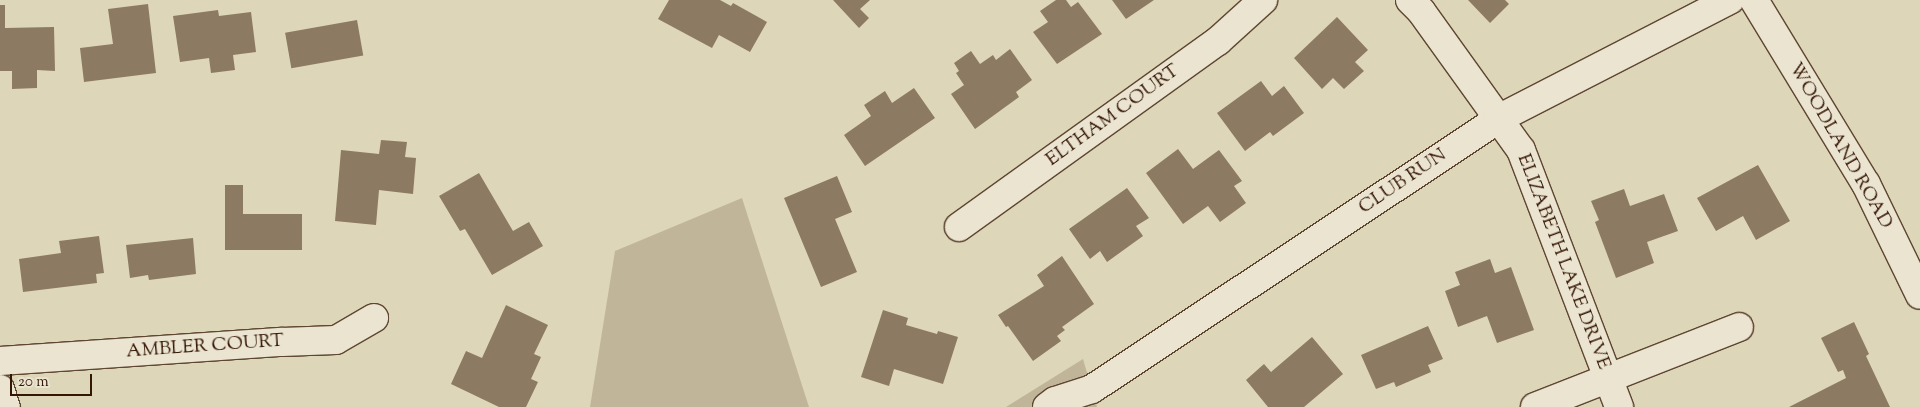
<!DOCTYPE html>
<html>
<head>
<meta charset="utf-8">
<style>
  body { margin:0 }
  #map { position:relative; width:1920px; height:407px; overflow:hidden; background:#ded6b8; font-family:"Sorts Mill Goudy",serif }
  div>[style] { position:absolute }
  .green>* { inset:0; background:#c1b599 }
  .building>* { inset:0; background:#8c7a62; transform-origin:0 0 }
  .roads { filter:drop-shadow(1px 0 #5e4631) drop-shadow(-1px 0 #5e4631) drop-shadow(0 1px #5e4631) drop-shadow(0 -1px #5e4631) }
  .street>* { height:28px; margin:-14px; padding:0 14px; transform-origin:14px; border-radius:14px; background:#eae4d1 }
  .secondary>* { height:28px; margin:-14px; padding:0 14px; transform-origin:14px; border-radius:14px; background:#eae4d1 }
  span { translate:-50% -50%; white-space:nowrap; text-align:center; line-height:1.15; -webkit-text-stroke:4px #eae4d1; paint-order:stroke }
  .street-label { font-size:19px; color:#341604 }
  .scale { position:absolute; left:10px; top:374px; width:82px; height:22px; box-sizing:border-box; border:2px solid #341604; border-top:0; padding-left:6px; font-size:15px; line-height:18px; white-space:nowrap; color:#341604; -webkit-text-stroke:4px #eae4d1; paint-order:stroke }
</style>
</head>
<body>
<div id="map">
  <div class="green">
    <i style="clip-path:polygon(742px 198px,809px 407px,590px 407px,615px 251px)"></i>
    <i style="clip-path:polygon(1083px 359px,1097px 407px,1006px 407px)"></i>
  </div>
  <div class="building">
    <i style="clip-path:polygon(669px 0,720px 0,731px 6px,733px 3px,767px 22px,750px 52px,719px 35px,712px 48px,658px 19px)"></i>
    <i style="clip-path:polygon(833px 0,870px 0,860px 9px,869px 18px,859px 28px)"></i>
    <i style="clip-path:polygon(1056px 0,1066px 0,1071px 7px,1078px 2px,1102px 34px,1057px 64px,1033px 32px,1048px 22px,1040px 11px)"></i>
    <i style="clip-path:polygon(1112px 0,1154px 0,1126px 19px)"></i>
    <i style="clip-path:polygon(1468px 0,1505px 0,1509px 4px,1490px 23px)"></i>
    <i style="clip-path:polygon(148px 4px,156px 73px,84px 82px,80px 48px,113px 44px,108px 9px)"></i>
    <i style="clip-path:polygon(0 5px,5px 5px,5px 28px,54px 27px,55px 71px,37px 70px,37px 88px,12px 89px,12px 71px,0 71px)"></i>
    <i style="clip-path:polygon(218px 10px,219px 16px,251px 12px,256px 52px,233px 55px,235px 70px,211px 73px,209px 58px,180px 62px,173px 16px)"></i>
    <i style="clip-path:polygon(1337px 17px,1368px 50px,1355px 62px,1364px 71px,1344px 89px,1333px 78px,1322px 89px,1294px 58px)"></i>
    <i style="left:357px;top:20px;width:36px;height:73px;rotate:80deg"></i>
    <i style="clip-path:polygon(1010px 49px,1032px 80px,1016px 92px,1019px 97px,975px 129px,951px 94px,964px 85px,956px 73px,959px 71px,954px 63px,971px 51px,980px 64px,993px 55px,996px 60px)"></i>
    <i style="clip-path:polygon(1261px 81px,1272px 96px,1284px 86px,1304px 113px,1273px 136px,1270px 132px,1245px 151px,1217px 113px)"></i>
    <i style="clip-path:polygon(914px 88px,935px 118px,865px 166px,844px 135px,871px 116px,864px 105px,885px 91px,892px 103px)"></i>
    <i style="clip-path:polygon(381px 140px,407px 142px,405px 157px,416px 158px,413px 194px,379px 190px,376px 225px,335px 221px,341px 150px,379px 154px)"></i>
    <i style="clip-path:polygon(1178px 149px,1193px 169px,1219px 150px,1242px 181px,1234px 186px,1246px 203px,1220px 222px,1208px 206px,1183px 224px,1146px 173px)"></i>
    <i style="clip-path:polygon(1758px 165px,1790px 221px,1756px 240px,1743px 216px,1716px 231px,1697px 198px)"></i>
    <i style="clip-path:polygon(479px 173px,513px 231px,529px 222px,543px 246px,492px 275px,465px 229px,460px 231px,439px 196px)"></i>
    <i style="clip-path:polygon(837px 176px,852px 212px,835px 219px,857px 272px,821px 287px,784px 198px)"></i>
    <i style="clip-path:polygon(225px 185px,243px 185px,243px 214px,302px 214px,302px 250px,225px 250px)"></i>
    <i style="clip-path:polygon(1127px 188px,1149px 218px,1136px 226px,1143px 236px,1107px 262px,1100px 251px,1090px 259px,1069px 229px)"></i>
    <i style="clip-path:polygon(1624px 189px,1630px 206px,1664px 194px,1678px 231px,1647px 242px,1654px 263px,1616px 278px,1595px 222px,1599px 220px,1591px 201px)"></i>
    <i style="clip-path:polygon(99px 236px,104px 273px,96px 274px,97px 283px,23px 292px,19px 259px,61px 253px,59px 241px)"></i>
    <i style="clip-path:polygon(193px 238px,196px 274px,149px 280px,148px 275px,130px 278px,126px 245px)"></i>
    <i style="clip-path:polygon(1062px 256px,1094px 304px,1062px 327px,1065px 330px,1057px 336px,1061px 341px,1033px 361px,1008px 326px,1006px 327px,998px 315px,1044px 286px,1037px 275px)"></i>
    <i style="clip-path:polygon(1490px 259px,1495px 273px,1511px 267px,1534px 330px,1497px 343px,1487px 316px,1458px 327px,1445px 291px,1460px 285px,1455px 272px)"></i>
    <i style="clip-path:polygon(506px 305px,548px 325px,534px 354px,541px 357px,531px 379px,538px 382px,526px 407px,499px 407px,451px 384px,466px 351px,482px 358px)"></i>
    <i style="clip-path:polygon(883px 310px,908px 318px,906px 325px,937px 334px,938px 331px,958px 337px,943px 384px,894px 369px,889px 386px,861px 377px)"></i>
    <i style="clip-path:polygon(1854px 322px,1869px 354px,1866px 356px,1890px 407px,1789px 407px,1846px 378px,1843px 370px,1838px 372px,1821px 338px)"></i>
    <i style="clip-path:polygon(1428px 326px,1443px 359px,1428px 365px,1431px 372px,1396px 387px,1394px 382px,1376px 389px,1361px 355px)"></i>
    <i style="clip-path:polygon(1312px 337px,1343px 374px,1304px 407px,1268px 407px,1246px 380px,1264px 364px,1271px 372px)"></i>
  </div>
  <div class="roads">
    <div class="street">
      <i style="left:1410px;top:0;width:16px;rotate:45deg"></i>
      <i style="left:1421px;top:11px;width:171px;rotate:54.3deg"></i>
      <i style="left:1521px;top:150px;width:275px;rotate:69.1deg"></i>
      <i style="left:959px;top:227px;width:319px;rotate:-35.7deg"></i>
      <i style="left:1218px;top:41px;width:61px;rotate:-42.3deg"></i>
      <i style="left:0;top:361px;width:283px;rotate:-3.9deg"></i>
      <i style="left:282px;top:342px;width:54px;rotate:-2.1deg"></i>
      <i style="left:336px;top:340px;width:44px;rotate:-30.1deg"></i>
      <i style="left:0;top:389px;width:19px;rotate:72deg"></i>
      <i style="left:1047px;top:407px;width:10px;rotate:-37deg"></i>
      <i style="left:1055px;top:401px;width:39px;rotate:-18deg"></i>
      <i style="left:1092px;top:389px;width:488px;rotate:-33.6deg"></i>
      <i style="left:1498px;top:119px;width:261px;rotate:-27.2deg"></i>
      <i style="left:1535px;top:407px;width:219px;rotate:-21.4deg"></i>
    </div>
    <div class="secondary">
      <i style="left:1754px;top:0;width:215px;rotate:58.7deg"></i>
      <i style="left:1866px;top:184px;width:123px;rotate:64.1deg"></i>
    </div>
  </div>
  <div class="street-label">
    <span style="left:1113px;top:116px;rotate:-36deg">ELTHAM COURT</span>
    <span style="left:1840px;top:146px;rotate:60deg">WOODLAND ROAD</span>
    <span style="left:1403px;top:182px;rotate:-34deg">CLUB RUN</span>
    <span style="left:1563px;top:262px;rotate:69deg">ELIZABETH LAKE DRIVE</span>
    <span style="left:205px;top:347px;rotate:-4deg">AMBLER COURT</span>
  </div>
  <div class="scale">20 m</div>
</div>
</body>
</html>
